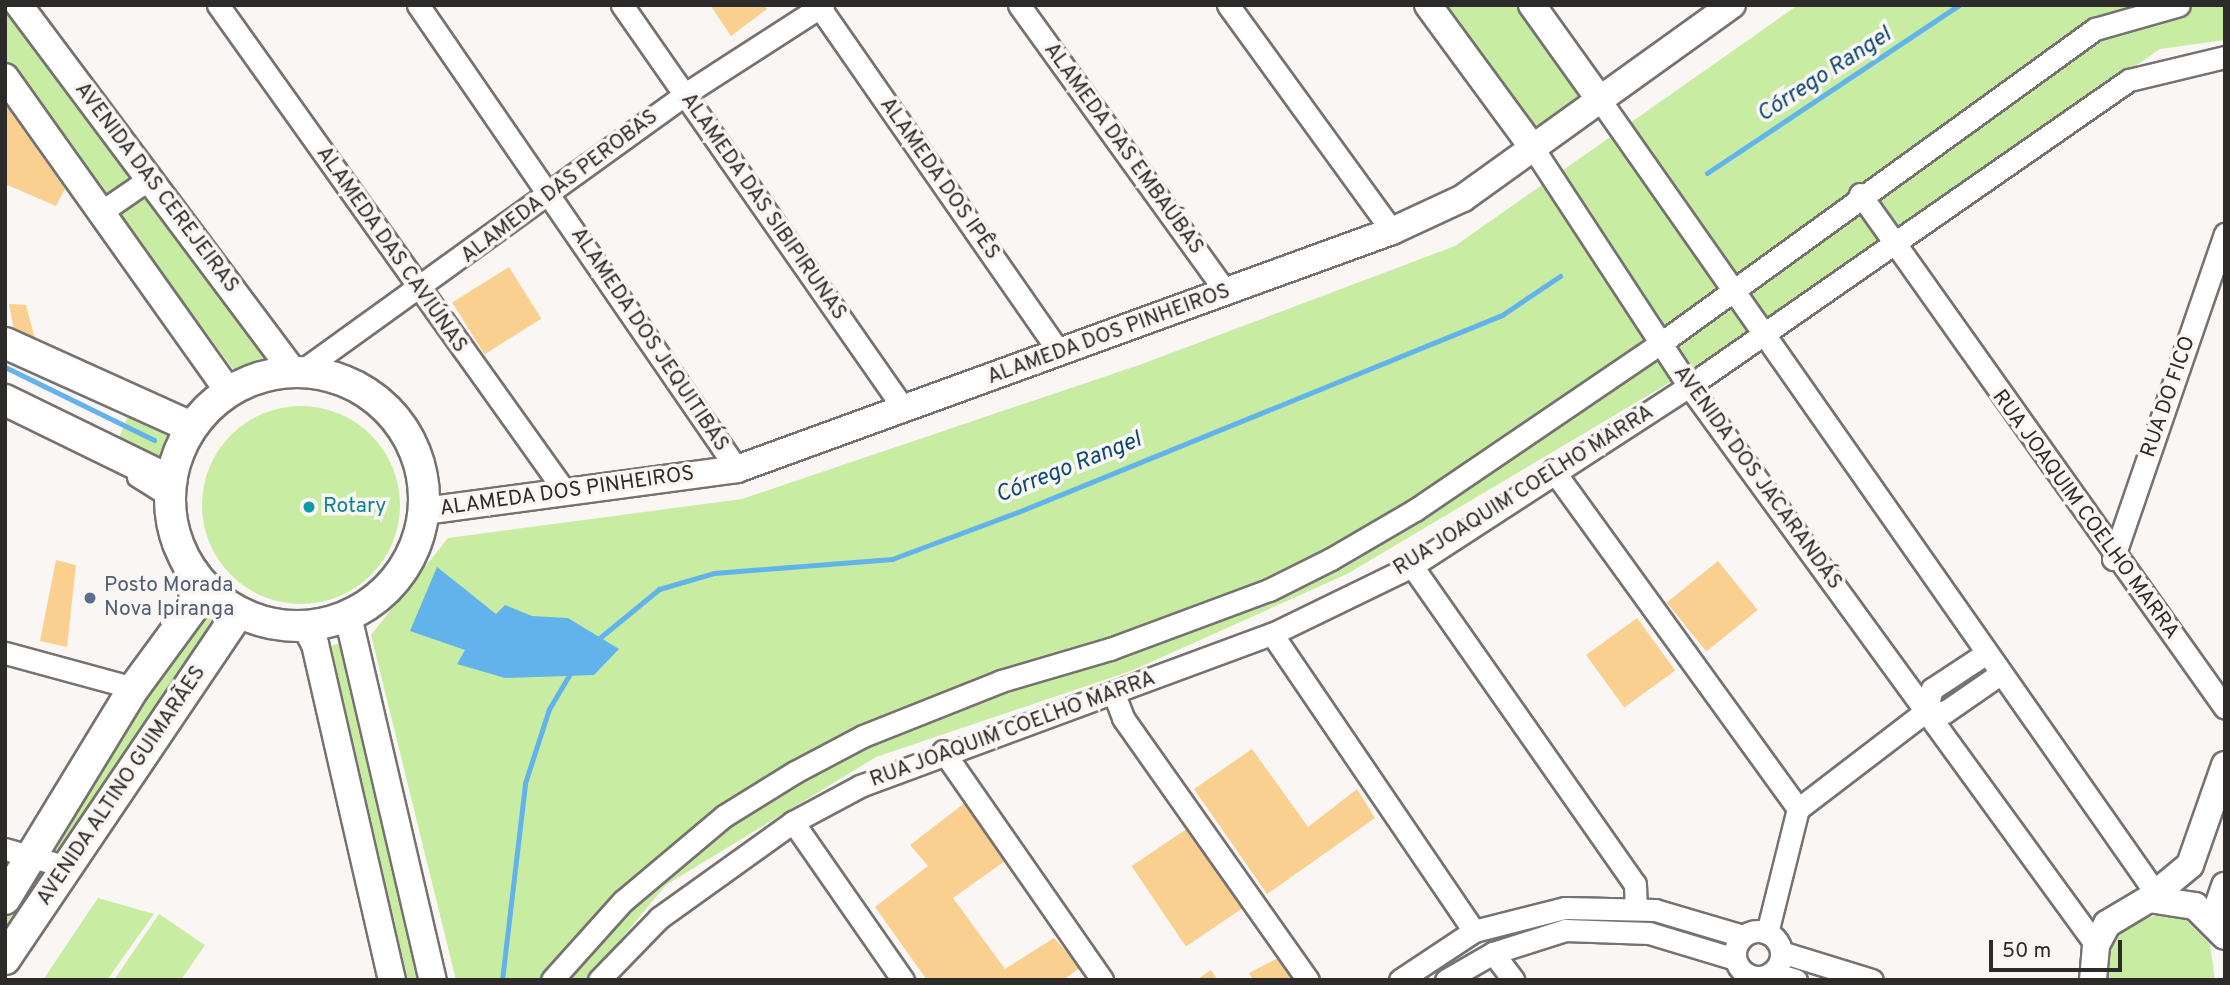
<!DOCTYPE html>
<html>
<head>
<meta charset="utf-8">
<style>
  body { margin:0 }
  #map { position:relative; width:2230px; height:985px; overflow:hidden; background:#faf6f4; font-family:Overpass,sans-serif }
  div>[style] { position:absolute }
  .green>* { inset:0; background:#c9eca3; transform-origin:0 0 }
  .round { border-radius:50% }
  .water>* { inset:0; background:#62b2ec }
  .stream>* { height:5px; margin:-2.5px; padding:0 2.5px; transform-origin:2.5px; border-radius:2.5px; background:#62b2ec }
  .building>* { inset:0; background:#fad091; transform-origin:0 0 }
  .roads { filter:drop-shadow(2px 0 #767270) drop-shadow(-2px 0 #767270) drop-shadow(0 2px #767270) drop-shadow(0 -2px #767270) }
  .pedestrian>* { height:16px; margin:-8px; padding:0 8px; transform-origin:8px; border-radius:8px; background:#fff }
  .minor>* { height:21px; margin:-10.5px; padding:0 10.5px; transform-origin:10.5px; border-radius:10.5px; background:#fff }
  .minor>.ring { margin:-10.5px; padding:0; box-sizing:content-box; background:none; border:21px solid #fff; border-radius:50% }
  .tertiary>* { height:26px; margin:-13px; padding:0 13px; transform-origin:13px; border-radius:13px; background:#fff }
  .secondary>* { height:30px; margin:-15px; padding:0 15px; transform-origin:15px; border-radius:15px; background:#fff }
  .secondary>.ring { margin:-15px; padding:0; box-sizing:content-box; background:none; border:30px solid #fff; border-radius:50% }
  .dots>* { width:19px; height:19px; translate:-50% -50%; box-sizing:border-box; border:4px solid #faf6f4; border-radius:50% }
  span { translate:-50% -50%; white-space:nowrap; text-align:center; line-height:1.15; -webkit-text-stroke:7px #faf6f4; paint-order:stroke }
  .street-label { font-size:21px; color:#2c2b2a }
  .culture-label { font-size:21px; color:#0d838f }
  .left { translate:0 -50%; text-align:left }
  .service-label { font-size:21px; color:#4e5e75 }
  .water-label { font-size:23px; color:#0a4970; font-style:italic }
  .frame { position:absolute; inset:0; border:7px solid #2c2b2a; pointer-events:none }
  .scale { position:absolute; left:1989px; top:940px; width:133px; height:32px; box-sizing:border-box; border:4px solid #2c2b2a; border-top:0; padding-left:9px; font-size:21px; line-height:24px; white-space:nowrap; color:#2c2b2a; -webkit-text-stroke:5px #faf6f4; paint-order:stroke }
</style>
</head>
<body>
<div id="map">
  <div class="green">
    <i style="clip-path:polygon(5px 5px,8px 5px,268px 357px,236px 373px,5px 61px)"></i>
    <i style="clip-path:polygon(1439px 5px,1522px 5px,1585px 94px,1529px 131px)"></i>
    <i style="clip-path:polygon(1798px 5px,2225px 5px,2225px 40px,2160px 49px,1689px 371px,1347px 574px,1131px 671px,876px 757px,666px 885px,587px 980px,456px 980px,371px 635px,448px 538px,742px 499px,1142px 364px,1455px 246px)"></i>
    <i style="clip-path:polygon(132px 405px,179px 426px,162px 471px,117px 443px)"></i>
    <i class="round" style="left:202px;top:406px;width:198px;height:198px"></i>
    <i style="clip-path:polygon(207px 594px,230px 608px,5px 959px,5px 914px)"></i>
    <i style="left:352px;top:641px;width:347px;height:21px;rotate:78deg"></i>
    <i style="clip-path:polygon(98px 898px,154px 914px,107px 980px,43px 980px)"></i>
    <i style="clip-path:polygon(2168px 913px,2185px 919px,2210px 944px,2215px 980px,2107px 980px,2109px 948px,2119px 932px,2132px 921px)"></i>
    <i style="clip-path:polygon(159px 914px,205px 945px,181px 980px,114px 980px)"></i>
  </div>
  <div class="water">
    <i style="clip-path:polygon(437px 567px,496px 614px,505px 605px,532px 616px,568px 618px,619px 649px,594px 675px,505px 678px,457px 664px,465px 650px,410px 631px)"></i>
  </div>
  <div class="stream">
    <i style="left:1707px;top:173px;width:303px;rotate:-33.7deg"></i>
    <i style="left:5px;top:367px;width:166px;rotate:26.1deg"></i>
    <i style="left:597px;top:640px;width:80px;rotate:-39.4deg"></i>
    <i style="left:659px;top:589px;width:57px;rotate:-16.2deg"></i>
    <i style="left:714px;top:573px;width:179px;rotate:-4.5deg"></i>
    <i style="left:892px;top:559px;width:134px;rotate:-20.5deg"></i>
    <i style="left:1018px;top:512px;width:523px;rotate:-22.15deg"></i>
    <i style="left:1502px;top:315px;width:70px;rotate:-33.9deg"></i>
    <i style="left:502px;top:980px;width:198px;rotate:-83.3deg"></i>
    <i style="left:525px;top:783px;width:78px;rotate:-72deg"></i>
    <i style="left:549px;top:709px;width:43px;rotate:-59.3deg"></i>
  </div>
  <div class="building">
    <i style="clip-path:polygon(710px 5px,764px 5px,767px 9px,731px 36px)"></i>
    <i style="clip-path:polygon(5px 104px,65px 189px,56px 206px,5px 184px)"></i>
    <i style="left:509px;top:267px;width:61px;height:67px;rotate:58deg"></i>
    <i style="clip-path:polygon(9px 304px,26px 305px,38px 350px,16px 341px)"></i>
    <i style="clip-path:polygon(56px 560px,76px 565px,67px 647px,40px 641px)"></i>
    <i style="left:1718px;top:561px;width:63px;height:66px;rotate:51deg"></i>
    <i style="left:1637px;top:618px;width:65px;height:63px;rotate:54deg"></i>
    <i style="clip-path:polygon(1252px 749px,1308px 827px,1357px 789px,1375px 818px,1267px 894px,1194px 789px)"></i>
    <i style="clip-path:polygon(966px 802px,1005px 861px,953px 898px,1005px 969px,1054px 938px,1081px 967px,1063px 980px,927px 980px,875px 907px,928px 866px,910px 845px)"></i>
    <i style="left:1188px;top:828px;width:97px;height:68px;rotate:56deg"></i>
    <i style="clip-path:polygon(1282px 956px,1299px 980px,1253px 980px,1249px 973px)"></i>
    <i style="clip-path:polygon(1211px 970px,1218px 980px,1196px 980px)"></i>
  </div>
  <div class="roads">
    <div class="pedestrian">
      <i style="left:136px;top:478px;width:38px;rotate:32deg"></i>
      <i style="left:168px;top:498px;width:46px;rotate:86.3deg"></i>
      <i style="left:171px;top:544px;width:44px;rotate:65.8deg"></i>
    </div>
    <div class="minor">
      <i style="left:218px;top:5px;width:599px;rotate:54.51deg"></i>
      <i style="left:418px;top:5px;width:563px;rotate:55.49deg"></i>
      <i style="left:622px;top:5px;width:493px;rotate:55.1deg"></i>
      <i style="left:818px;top:5px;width:422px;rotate:55.2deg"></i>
      <i style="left:1019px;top:5px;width:355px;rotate:54.2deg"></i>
      <i style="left:1228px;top:5px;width:279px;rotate:54deg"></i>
      <i style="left:1600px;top:100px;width:971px;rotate:54.98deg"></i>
      <i style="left:1533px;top:148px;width:285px;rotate:56.8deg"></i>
      <i style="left:1689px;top:386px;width:691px;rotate:53.94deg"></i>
      <i style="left:1860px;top:194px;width:630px;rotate:54.62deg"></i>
      <i style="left:101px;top:212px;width:58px;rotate:-34.5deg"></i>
      <i style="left:300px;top:372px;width:475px;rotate:-35.8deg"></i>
      <i style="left:685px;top:94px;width:164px;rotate:-32.8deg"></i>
      <i style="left:1553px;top:470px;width:418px;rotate:54.1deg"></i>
      <i style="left:2113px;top:559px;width:344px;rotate:-71deg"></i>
      <i style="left:1412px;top:566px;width:388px;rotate:55deg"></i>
      <i style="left:1635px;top:884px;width:24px;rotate:88deg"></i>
      <i style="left:1272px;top:634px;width:359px;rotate:55.8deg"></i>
      <i style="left:5px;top:653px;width:134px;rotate:15.2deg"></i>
      <i style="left:1114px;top:694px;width:26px;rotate:69deg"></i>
      <i style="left:1123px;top:718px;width:321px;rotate:54.8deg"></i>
      <i style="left:1926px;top:711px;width:19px;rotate:3deg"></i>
      <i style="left:1945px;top:712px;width:67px;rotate:-34.6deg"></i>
      <i style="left:943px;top:751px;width:279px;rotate:55.2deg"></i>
      <i style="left:793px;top:822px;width:193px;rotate:55.2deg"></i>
      <i style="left:5px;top:849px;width:65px;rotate:16.2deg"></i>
      <i class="ring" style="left:1735px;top:931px;width:25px;height:25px"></i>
      <i style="left:1767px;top:933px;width:128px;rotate:-76deg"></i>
      <i style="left:1798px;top:809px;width:161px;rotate:-37.4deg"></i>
      <i style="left:1926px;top:711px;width:23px;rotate:-75deg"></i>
      <i style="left:1932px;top:689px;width:64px;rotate:-33.4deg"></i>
      <i style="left:1781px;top:952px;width:95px;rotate:17.1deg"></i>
      <i style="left:1493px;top:953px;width:34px;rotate:53deg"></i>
      <i style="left:1773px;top:973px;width:24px;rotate:17deg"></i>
      <i style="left:552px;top:980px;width:106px;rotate:-48.1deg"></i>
      <i style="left:623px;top:901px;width:132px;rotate:-40.1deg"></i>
      <i style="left:724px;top:816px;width:84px;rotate:-31.8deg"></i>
      <i style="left:795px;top:772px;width:77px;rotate:-27.9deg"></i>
      <i style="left:863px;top:736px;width:149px;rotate:-21.7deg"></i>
      <i style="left:1001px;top:681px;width:114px;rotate:-16.4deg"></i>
      <i style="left:1110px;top:649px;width:170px;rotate:-20.4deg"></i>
      <i style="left:1269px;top:590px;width:69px;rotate:-26.6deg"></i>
      <i style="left:1331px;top:559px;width:97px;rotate:-30.3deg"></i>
      <i style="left:1415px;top:510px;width:297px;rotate:-34.2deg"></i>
      <i style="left:1661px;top:343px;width:536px;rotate:-35.89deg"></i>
      <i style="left:2095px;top:29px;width:87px;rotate:-15.9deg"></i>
      <i style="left:599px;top:980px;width:86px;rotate:-45.9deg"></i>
      <i style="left:659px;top:918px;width:165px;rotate:-35.6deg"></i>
      <i style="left:793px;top:822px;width:76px;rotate:-28.2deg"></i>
      <i style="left:860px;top:786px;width:439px;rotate:-20.3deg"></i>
      <i style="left:1272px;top:634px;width:156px;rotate:-25.9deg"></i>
      <i style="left:1412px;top:566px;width:330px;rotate:-33deg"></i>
      <i style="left:1689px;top:386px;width:536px;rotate:-34.82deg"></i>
      <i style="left:2129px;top:80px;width:99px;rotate:-13.5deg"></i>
      <i style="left:1400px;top:980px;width:89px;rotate:-33.5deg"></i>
      <i style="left:1474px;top:931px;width:94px;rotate:-14.2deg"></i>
      <i style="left:1565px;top:908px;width:90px;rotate:1.3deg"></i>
      <i style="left:1655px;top:910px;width:92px;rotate:16.5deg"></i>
      <i style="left:1446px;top:980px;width:54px;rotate:-29.9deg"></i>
      <i style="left:1493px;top:953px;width:76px;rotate:-17.7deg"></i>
      <i style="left:1565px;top:930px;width:84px;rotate:2deg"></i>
      <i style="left:1649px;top:933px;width:90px;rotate:16.8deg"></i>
    </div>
    <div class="tertiary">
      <i style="left:19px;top:5px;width:457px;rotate:53.2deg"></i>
      <i style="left:1428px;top:5px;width:177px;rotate:53.7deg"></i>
      <i style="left:1532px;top:5px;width:117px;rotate:54.4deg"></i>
      <i style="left:5px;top:77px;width:385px;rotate:54.6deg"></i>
      <i style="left:424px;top:511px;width:316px;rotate:-7.6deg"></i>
      <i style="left:737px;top:469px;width:697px;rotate:-19.97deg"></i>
      <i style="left:1392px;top:231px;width:78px;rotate:-24.9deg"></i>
      <i style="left:1463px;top:198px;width:331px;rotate:-35.7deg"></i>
      <i style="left:348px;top:616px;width:374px;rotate:76.9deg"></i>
      <i style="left:305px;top:626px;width:21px;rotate:61deg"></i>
      <i style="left:315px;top:644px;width:345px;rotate:77.1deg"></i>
      <i style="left:2149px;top:899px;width:53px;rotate:-39.7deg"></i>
      <i style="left:2190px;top:865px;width:106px;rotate:-70.7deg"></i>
      <i style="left:2224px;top:934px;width:21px;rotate:-115deg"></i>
      <i style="left:2215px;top:915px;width:31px;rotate:-71deg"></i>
      <i style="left:2093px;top:980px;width:35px;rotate:-85deg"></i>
      <i style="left:2096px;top:945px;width:24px;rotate:-62deg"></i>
      <i style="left:2107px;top:924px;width:49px;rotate:-30.8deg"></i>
      <i style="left:2149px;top:899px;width:47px;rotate:8.7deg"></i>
      <i style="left:2195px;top:906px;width:42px;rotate:45deg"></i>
    </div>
    <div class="secondary">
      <i style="left:5px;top:343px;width:204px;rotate:24.3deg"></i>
      <i class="ring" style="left:170px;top:372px;width:224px;height:224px"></i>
      <i style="left:5px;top:400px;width:185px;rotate:26deg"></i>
      <i style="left:5px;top:899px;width:247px;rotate:-58.6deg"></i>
      <i style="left:134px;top:688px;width:103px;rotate:-53.7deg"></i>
      <i style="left:195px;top:605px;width:33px;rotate:-93deg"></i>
      <i style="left:5px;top:959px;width:416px;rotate:-56deg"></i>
    </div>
  </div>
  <div class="dots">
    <i style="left:309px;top:507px;background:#0f9aa8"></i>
    <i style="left:90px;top:598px;background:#5c6f8a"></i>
  </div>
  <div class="street-label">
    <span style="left:1123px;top:149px;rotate:54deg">ALAMEDA DAS EMBAÚBAS</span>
    <span style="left:939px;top:179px;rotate:55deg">ALAMEDA DOS IPÊS</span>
    <span style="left:560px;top:187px;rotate:-37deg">ALAMEDA DAS PEROBAS</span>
    <span style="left:156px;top:188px;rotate:53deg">AVENIDA DAS CEREJEIRAS</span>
    <span style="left:763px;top:207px;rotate:55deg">ALAMEDA DAS SIBIPIRUNAS</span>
    <span style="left:391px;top:250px;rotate:55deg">ALAMEDA DAS CAVIÚNAS</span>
    <span style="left:1109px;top:335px;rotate:-20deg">ALAMEDA DOS PINHEIROS</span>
    <span style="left:649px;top:340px;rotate:56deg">ALAMEDA DOS JEQUITIBÁS</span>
    <span style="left:2169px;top:397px;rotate:-71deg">RUA DO FICO</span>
    <span style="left:1757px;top:478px;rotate:54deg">AVENIDA DOS JACARANDÁS</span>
    <span style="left:1524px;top:491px;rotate:-32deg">RUA JOAQUIM COELHO MARRA</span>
    <span style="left:567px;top:492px;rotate:-8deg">ALAMEDA DOS PINHEIROS</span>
    <span style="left:2085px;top:515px;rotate:54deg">RUA JOAQUIM COELHO MARRA</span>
    <span style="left:1013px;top:730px;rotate:-20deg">RUA JOAQUIM COELHO MARRA</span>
    <span style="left:122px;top:786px;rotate:-56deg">AVENIDA ALTINO GUIMARÃES</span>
  </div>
  <div class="culture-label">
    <span class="left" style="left:323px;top:507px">Rotary</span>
  </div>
  <div class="service-label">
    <span class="left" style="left:104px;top:598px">Posto Morada<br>Nova Ipiranga</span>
  </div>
  <div class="water-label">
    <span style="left:1825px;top:76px;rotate:-33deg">Córrego Rangel</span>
    <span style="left:1069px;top:469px;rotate:-22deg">Córrego Rangel</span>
  </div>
  <div class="frame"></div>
  <div class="scale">50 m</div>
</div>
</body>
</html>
